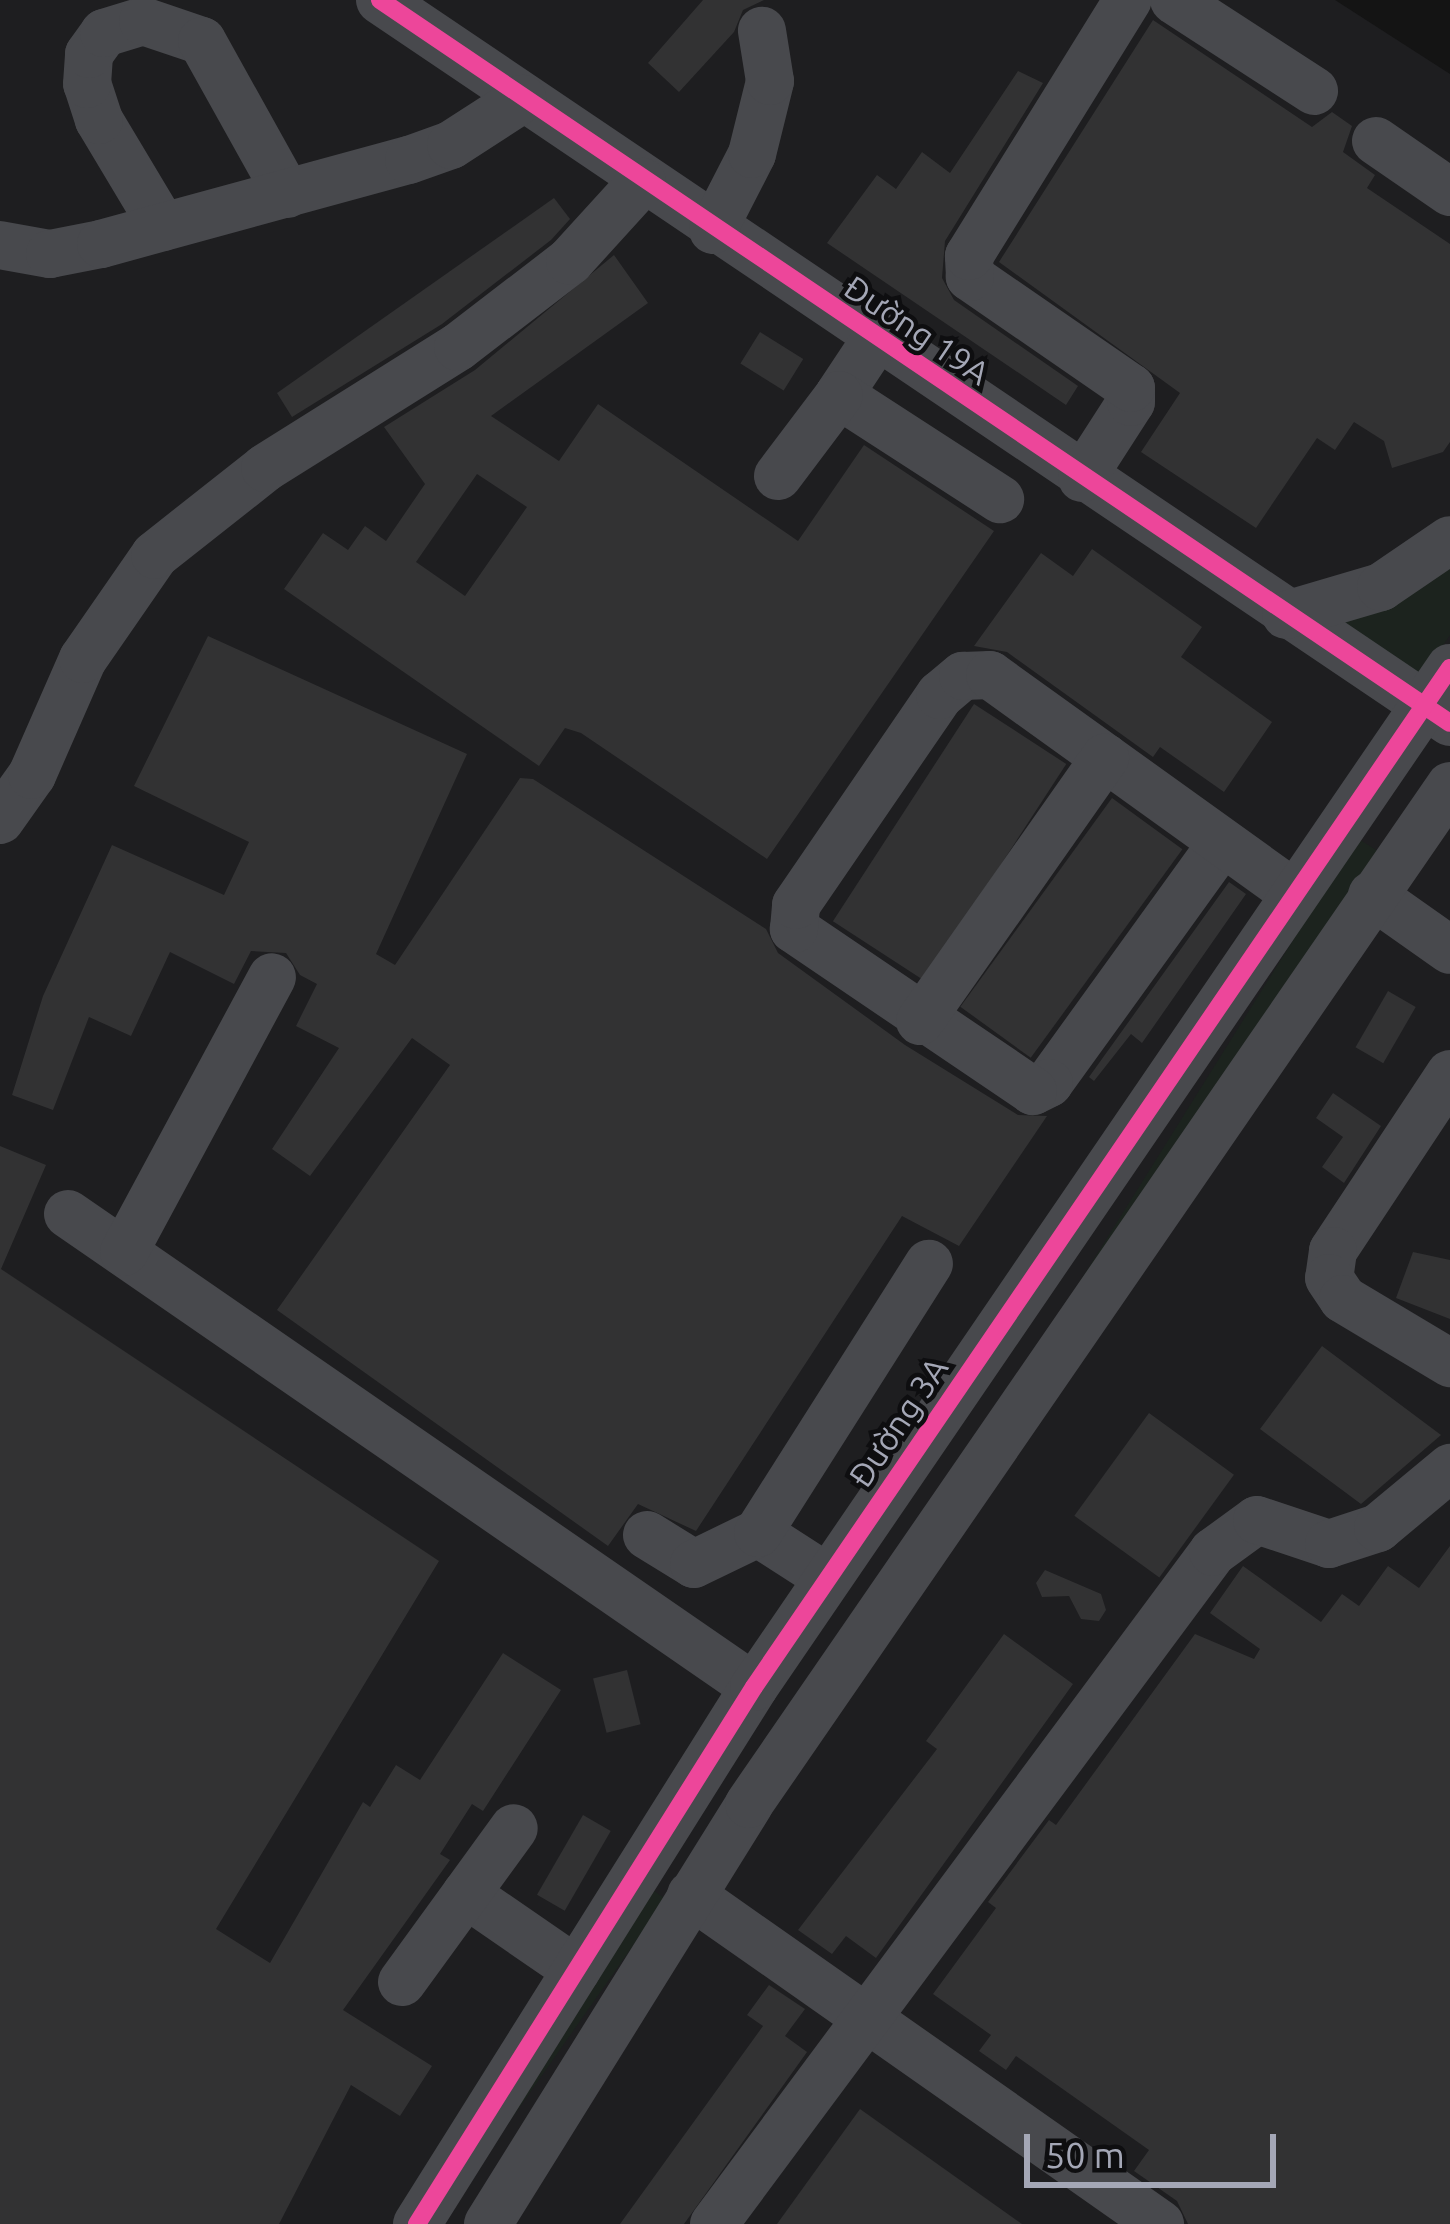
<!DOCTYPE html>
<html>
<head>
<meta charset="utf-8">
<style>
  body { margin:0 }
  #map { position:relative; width:1450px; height:2224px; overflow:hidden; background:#141414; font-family:Ubuntu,sans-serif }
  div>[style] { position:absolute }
  .built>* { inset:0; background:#1e1e20 }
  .green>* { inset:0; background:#1c231e; transform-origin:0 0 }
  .building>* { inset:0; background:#323233; transform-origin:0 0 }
  .minor>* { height:48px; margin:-24px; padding:0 24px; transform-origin:24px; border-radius:24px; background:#48494d }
  .cycleway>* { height:18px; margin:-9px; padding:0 9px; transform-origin:9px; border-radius:9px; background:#ed469a }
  span { translate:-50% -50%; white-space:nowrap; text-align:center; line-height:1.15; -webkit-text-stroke:9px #0e0e10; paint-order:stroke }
  .street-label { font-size:33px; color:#a4a7b6 }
  .scale { position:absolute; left:1024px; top:2134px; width:252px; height:54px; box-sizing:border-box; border:6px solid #a4a7b6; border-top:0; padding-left:15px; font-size:36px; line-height:42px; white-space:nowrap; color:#a4a7b6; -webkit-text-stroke:9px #0e0e10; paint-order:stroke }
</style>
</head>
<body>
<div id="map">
  <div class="built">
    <i style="clip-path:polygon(0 0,1335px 0,1450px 74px,1450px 2224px,0 2224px)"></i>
  </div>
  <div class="green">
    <i style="clip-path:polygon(1450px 567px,1450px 635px,1409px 695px,1316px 630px)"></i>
    <i style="left:1357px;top:838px;width:26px;height:981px;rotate:32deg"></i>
    <i style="left:650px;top:1888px;width:19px;height:396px;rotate:35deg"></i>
  </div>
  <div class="building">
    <i style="clip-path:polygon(703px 0,764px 0,743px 10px,734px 32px,679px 92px,648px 63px)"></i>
    <i style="clip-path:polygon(1153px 20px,1312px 127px,1332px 112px,1352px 126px,1343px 152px,1375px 175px,1367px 188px,1450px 244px,1450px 442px,1443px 452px,1392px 468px,1384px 441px,1354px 422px,1335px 450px,1317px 438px,1256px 528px,1141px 452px,1180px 393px,999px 262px)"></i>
    <i style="clip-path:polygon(1018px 71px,1043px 83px,945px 241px,942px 278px,954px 300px,1078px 386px,1066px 405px,827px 243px,877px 175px,896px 189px,922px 152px,950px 173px)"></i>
    <i style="clip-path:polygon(554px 198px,570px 219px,551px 240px,442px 324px,292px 417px,277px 393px)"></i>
    <i style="clip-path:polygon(evenodd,614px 255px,648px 303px,491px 416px,559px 461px,598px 404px,798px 541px,864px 445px,994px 531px,767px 859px,581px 733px,565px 728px,539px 766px,284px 589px,323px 533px,348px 550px,365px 526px,386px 541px,425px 484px,384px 427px,475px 370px,614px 255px,477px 474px,527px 507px,465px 596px,416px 562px,477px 474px)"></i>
    <i style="left:760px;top:332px;width:51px;height:37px;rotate:32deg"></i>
    <i style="clip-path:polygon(1092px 549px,1202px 627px,1181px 657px,1272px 722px,1224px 792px,1160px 747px,1153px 757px,1007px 652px,974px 646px,1041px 553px,1073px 576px)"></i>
    <i style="clip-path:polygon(208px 636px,467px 754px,376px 954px,395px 965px,520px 778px,533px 779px,766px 929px,778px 953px,905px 1045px,1018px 1115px,1047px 1116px,959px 1246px,902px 1216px,696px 1531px,638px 1504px,608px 1546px,277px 1310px,450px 1065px,412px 1038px,310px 1176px,272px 1149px,339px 1048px,296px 1026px,317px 984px,300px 975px,286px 953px,251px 951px,234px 984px,170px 952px,131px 1036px,89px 1017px,53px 1110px,12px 1095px,43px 996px,112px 845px,224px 895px,249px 842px,134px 786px)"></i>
    <i style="left:974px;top:704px;width:110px;height:259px;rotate:33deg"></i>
    <i style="left:1112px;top:798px;width:87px;height:258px;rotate:36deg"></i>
    <i style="clip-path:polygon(1229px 882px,1246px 894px,1142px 1043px,1131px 1034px,1094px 1081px,1089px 1077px)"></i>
    <i style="left:1388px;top:991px;width:32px;height:65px;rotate:30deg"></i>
    <i style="clip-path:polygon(1333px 1093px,1381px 1126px,1344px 1183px,1322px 1167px,1343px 1137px,1316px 1118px)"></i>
    <i style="clip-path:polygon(0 1146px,46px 1165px,1px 1269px,439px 1561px,216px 1929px,270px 1963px,363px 1802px,370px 1807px,396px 1765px,420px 1780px,503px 1653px,561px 1690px,483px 1811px,472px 1804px,440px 1854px,450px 1860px,343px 2010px,432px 2066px,400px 2116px,351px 2085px,279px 2224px,0 2224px)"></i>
    <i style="clip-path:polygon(1413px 1252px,1450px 1260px,1450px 1319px,1396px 1298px)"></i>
    <i style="clip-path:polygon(1322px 1346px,1441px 1435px,1361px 1504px,1260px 1429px)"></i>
    <i style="left:1149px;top:1413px;width:105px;height:127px;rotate:36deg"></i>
    <i style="clip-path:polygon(1450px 1546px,1450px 2224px,1188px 2224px,1177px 2201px,1134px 2171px,1149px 2150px,1016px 2056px,1006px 2070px,979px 2051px,991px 2035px,933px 1994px,996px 1908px,988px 1902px,1049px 1820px,1056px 1825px,1195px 1634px,1254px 1659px,1260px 1649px,1210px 1613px,1243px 1566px,1321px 1622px,1342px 1594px,1359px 1606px,1388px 1566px,1419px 1588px)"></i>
    <i style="clip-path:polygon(1045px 1570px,1101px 1594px,1106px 1610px,1099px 1621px,1081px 1619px,1069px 1596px,1042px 1597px,1036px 1583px)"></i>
    <i style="clip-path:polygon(1004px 1634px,1073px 1684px,876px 1958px,846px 1936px,832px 1954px,798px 1930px,937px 1749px,926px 1741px)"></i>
    <i style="left:627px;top:1670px;width:56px;height:35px;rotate:76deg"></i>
    <i style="left:583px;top:1815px;width:32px;height:92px;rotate:30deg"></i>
    <i style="clip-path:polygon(769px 1985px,805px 2009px,785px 2036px,807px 2052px,684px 2224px,620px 2224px,763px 2026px,747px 2015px)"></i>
    <i style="clip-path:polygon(860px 2109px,1022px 2224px,777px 2224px)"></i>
  </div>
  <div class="minor">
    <i style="left:380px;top:0;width:1291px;rotate:34.01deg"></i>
    <i style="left:1174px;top:0;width:167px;rotate:33deg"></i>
    <i style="left:1376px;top:141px;width:90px;rotate:34.6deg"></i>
    <i style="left:163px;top:227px;width:125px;rotate:-120.9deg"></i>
    <i style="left:99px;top:120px;width:38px;rotate:-108deg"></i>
    <i style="left:87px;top:84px;width:30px;rotate:-86deg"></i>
    <i style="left:89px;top:54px;width:26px;rotate:-54deg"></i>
    <i style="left:104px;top:33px;width:41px;rotate:-17.1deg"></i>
    <i style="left:143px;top:21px;width:62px;rotate:18.7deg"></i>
    <i style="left:202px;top:41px;width:175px;rotate:60.9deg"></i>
    <i style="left:713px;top:230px;width:85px;rotate:-62.8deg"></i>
    <i style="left:752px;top:154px;width:75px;rotate:-76.1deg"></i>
    <i style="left:770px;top:81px;width:51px;rotate:-99.1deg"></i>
    <i style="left:0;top:245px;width:51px;rotate:10.2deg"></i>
    <i style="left:50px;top:254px;width:52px;rotate:-11.1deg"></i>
    <i style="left:101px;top:244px;width:319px;rotate:-15.3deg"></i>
    <i style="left:409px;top:160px;width:45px;rotate:-19.7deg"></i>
    <i style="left:451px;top:145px;width:85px;rotate:-32.9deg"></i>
    <i style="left:876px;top:339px;width:67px;rotate:123.5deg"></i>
    <i style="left:839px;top:395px;width:192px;rotate:32.9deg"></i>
    <i style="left:778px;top:476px;width:101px;rotate:-53deg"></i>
    <i style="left:1082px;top:478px;width:90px;rotate:-57.2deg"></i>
    <i style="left:1131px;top:402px;width:14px;rotate:-90deg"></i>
    <i style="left:1131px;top:388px;width:196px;rotate:-145.4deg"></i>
    <i style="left:970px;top:277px;width:21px;rotate:-93deg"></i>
    <i style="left:969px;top:256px;width:301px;rotate:-58.2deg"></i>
    <i style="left:1286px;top:615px;width:99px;rotate:-16.4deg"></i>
    <i style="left:1381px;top:587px;width:83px;rotate:-34.3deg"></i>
    <i style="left:0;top:820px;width:55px;rotate:-54.6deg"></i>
    <i style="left:32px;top:775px;width:127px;rotate:-66.3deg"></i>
    <i style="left:83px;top:659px;width:126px;rotate:-55.3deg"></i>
    <i style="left:155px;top:555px;width:140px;rotate:-38.3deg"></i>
    <i style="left:265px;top:468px;width:228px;rotate:-32.1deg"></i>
    <i style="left:458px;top:347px;width:141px;rotate:-37.5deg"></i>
    <i style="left:570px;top:261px;width:107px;rotate:-47.7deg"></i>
    <i style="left:1222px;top:843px;width:296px;rotate:125.8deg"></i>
    <i style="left:1049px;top:1083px;width:18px;rotate:153deg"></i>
    <i style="left:1033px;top:1091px;width:289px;rotate:-145.9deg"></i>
    <i style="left:794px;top:929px;width:24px;rotate:-85deg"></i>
    <i style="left:796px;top:905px;width:255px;rotate:-55.6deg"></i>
    <i style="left:940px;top:695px;width:30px;rotate:-40deg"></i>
    <i style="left:963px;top:676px;width:27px;rotate:-2deg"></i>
    <i style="left:990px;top:675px;width:375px;rotate:35.7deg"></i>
    <i style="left:1372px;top:895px;width:95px;rotate:35.2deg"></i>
    <i style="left:920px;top:1021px;width:322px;rotate:-54.9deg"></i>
    <i style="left:1450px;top:1074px;width:212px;rotate:123.5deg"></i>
    <i style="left:1333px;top:1251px;width:27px;rotate:98deg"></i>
    <i style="left:1329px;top:1278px;width:25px;rotate:56deg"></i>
    <i style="left:1343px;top:1299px;width:125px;rotate:30.9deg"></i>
    <i style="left:68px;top:1214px;width:833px;rotate:34.59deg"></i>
    <i style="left:124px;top:1252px;width:312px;rotate:-61.7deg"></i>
    <i style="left:758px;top:1533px;width:83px;rotate:32.7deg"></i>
    <i style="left:647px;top:1535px;width:55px;rotate:31.7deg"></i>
    <i style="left:694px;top:1564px;width:71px;rotate:-25.8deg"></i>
    <i style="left:758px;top:1533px;width:319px;rotate:-57.6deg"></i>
    <i style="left:466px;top:1894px;width:134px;rotate:34.6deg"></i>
    <i style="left:691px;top:1895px;width:573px;rotate:35.05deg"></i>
    <i style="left:402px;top:1982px;width:190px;rotate:-54deg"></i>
    <i style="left:417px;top:2224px;width:634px;rotate:-57.89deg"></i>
    <i style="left:754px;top:1687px;width:1234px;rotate:-55.67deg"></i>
    <i style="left:488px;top:2224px;width:494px;rotate:-58.1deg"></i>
    <i style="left:749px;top:1804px;width:1236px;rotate:-55.45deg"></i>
    <i style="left:714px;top:2224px;width:837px;rotate:-53.4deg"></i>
    <i style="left:1213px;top:1552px;width:54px;rotate:-36deg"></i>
    <i style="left:1257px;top:1520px;width:76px;rotate:18.4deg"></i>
    <i style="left:1329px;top:1544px;width:52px;rotate:-18.1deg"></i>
    <i style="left:1378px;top:1528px;width:94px;rotate:-39.8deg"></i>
  </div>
  <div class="cycleway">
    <i style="left:380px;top:0;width:1291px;rotate:34.05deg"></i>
    <i style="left:417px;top:2224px;width:634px;rotate:-57.89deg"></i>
    <i style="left:754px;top:1687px;width:1234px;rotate:-55.67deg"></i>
  </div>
  <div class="street-label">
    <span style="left:917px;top:330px;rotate:34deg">Đường 19A</span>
    <span style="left:898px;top:1422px;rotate:-56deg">Đường 3A</span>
  </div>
  <div class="scale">50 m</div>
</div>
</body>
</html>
